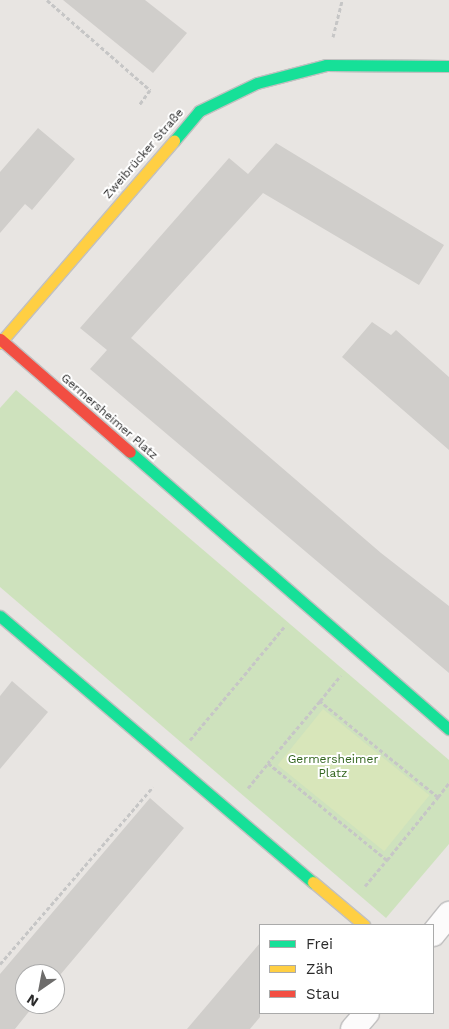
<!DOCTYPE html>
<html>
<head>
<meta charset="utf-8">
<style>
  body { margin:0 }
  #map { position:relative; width:449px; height:1029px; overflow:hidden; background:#e8e5e2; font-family:"Work Sans",sans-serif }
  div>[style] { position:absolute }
  .green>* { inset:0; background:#cee2bd }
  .pitch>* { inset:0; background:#d8e6ba; transform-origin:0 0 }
  .building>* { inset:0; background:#d0cecb }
  .path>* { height:3px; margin-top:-1.5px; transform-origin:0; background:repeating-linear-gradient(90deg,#c6c6c6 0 4px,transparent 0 6.5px) }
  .roads { filter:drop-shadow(1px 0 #c1c0c0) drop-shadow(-1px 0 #c1c0c0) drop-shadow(0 1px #c1c0c0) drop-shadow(0 -1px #c1c0c0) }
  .street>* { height:24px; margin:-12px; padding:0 12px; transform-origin:12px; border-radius:12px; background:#fcfbfb }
  .fast>* { height:11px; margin:-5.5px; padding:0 5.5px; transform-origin:5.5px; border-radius:5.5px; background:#16e098 }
  .slow>* { height:11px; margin:-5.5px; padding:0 5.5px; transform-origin:5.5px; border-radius:5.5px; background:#ffcf43 }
  .jam>* { height:11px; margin:-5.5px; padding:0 5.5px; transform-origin:5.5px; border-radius:5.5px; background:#f24e42 }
  span { translate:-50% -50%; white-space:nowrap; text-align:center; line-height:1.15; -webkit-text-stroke:4px #fff; paint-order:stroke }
  .street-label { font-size:12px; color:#2b2b2b }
  .park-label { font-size:12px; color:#32651e }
  .legend { position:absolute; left:259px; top:924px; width:175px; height:90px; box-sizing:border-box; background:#fff; border:1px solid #aaa; margin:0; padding:6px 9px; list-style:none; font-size:15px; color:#2b2b2b }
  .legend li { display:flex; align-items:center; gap:10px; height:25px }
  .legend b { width:25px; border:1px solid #aaa }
  .north { position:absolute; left:15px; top:964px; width:50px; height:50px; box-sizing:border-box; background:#fff; border:1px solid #aaa; border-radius:50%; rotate:213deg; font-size:14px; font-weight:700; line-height:20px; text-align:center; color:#2b2b2b }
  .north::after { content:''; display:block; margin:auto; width:18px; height:22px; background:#6d6c6b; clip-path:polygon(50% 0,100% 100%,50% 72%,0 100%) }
</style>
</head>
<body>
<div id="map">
  <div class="green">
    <i style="clip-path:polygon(16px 390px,449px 760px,449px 844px,386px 918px,0 587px,0 408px)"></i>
  </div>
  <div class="pitch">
    <i style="left:323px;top:709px;width:137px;height:72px;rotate:39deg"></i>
  </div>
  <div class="building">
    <i style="clip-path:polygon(63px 0,145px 0,187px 33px,153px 73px)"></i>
    <i style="clip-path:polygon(38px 128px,75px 159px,32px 210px,25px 204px,0 233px,0 172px)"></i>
    <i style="clip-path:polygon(276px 143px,444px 245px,419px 285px,263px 193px,131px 338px,381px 553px,449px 606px,449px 673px,90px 369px,107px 350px,80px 328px,229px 158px,248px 174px)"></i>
    <i style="clip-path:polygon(372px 322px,391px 335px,396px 330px,449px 377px,449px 450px,342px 357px)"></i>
    <i style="clip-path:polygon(12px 681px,48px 712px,0 769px,0 696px)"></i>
    <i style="clip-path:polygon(150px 798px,184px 828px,55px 981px,55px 974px,25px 974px,25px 1004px,35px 1004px,15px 1029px,0 1029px,0 974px)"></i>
    <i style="clip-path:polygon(260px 943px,260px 1017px,250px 1029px,187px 1029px)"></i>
  </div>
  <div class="path">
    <i style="left:47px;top:0;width:137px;rotate:41.1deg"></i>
    <i style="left:150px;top:90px;width:19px;rotate:126deg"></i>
    <i style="left:333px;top:37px;width:38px;rotate:-76deg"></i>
    <i style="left:320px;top:701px;width:33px;rotate:-51deg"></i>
    <i style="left:190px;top:740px;width:147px;rotate:-50.2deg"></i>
    <i style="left:248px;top:788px;width:32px;rotate:-51deg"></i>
    <i style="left:438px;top:797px;width:18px;rotate:-52deg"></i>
    <i style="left:365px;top:886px;width:34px;rotate:-50deg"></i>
    <i style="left:387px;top:860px;width:81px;rotate:-51deg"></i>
    <i style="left:438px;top:797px;width:152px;rotate:-140.9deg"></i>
    <i style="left:320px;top:701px;width:81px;rotate:130deg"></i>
    <i style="left:268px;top:763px;width:154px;rotate:39.2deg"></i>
    <i style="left:0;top:964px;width:234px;rotate:-49.2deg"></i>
  </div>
  <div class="roads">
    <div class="street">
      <i style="left:433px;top:934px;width:26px;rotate:-51deg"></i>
      <i style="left:353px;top:1029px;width:21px;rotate:-49deg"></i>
    </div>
    <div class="fast">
      <i style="left:174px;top:141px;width:39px;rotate:-50deg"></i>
      <i style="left:199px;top:111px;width:64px;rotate:-25.8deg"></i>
      <i style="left:257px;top:83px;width:71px;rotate:-14.6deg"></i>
      <i style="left:326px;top:65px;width:123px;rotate:0.5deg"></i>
      <i style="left:130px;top:452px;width:422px;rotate:41deg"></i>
      <i style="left:0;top:616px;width:411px;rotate:40.4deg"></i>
    </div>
    <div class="slow">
      <i style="left:0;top:343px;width:267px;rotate:-49.3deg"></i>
      <i style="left:313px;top:882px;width:67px;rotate:40.1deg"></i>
    </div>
    <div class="jam">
      <i style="left:0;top:339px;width:172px;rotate:41deg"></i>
    </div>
  </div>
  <div class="street-label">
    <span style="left:144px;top:154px;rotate:-49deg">Zweibrücker Straße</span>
    <span style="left:109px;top:417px;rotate:41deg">Germersheimer Platz</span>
  </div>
  <div class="park-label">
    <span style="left:333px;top:767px">Germersheimer<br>Platz</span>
  </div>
  <ul class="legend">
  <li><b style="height:6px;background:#16e098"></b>Frei</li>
  <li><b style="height:6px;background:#ffcf43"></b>Zäh</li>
  <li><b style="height:6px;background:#f24e42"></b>Stau</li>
  </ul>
  <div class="north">N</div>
</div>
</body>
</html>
